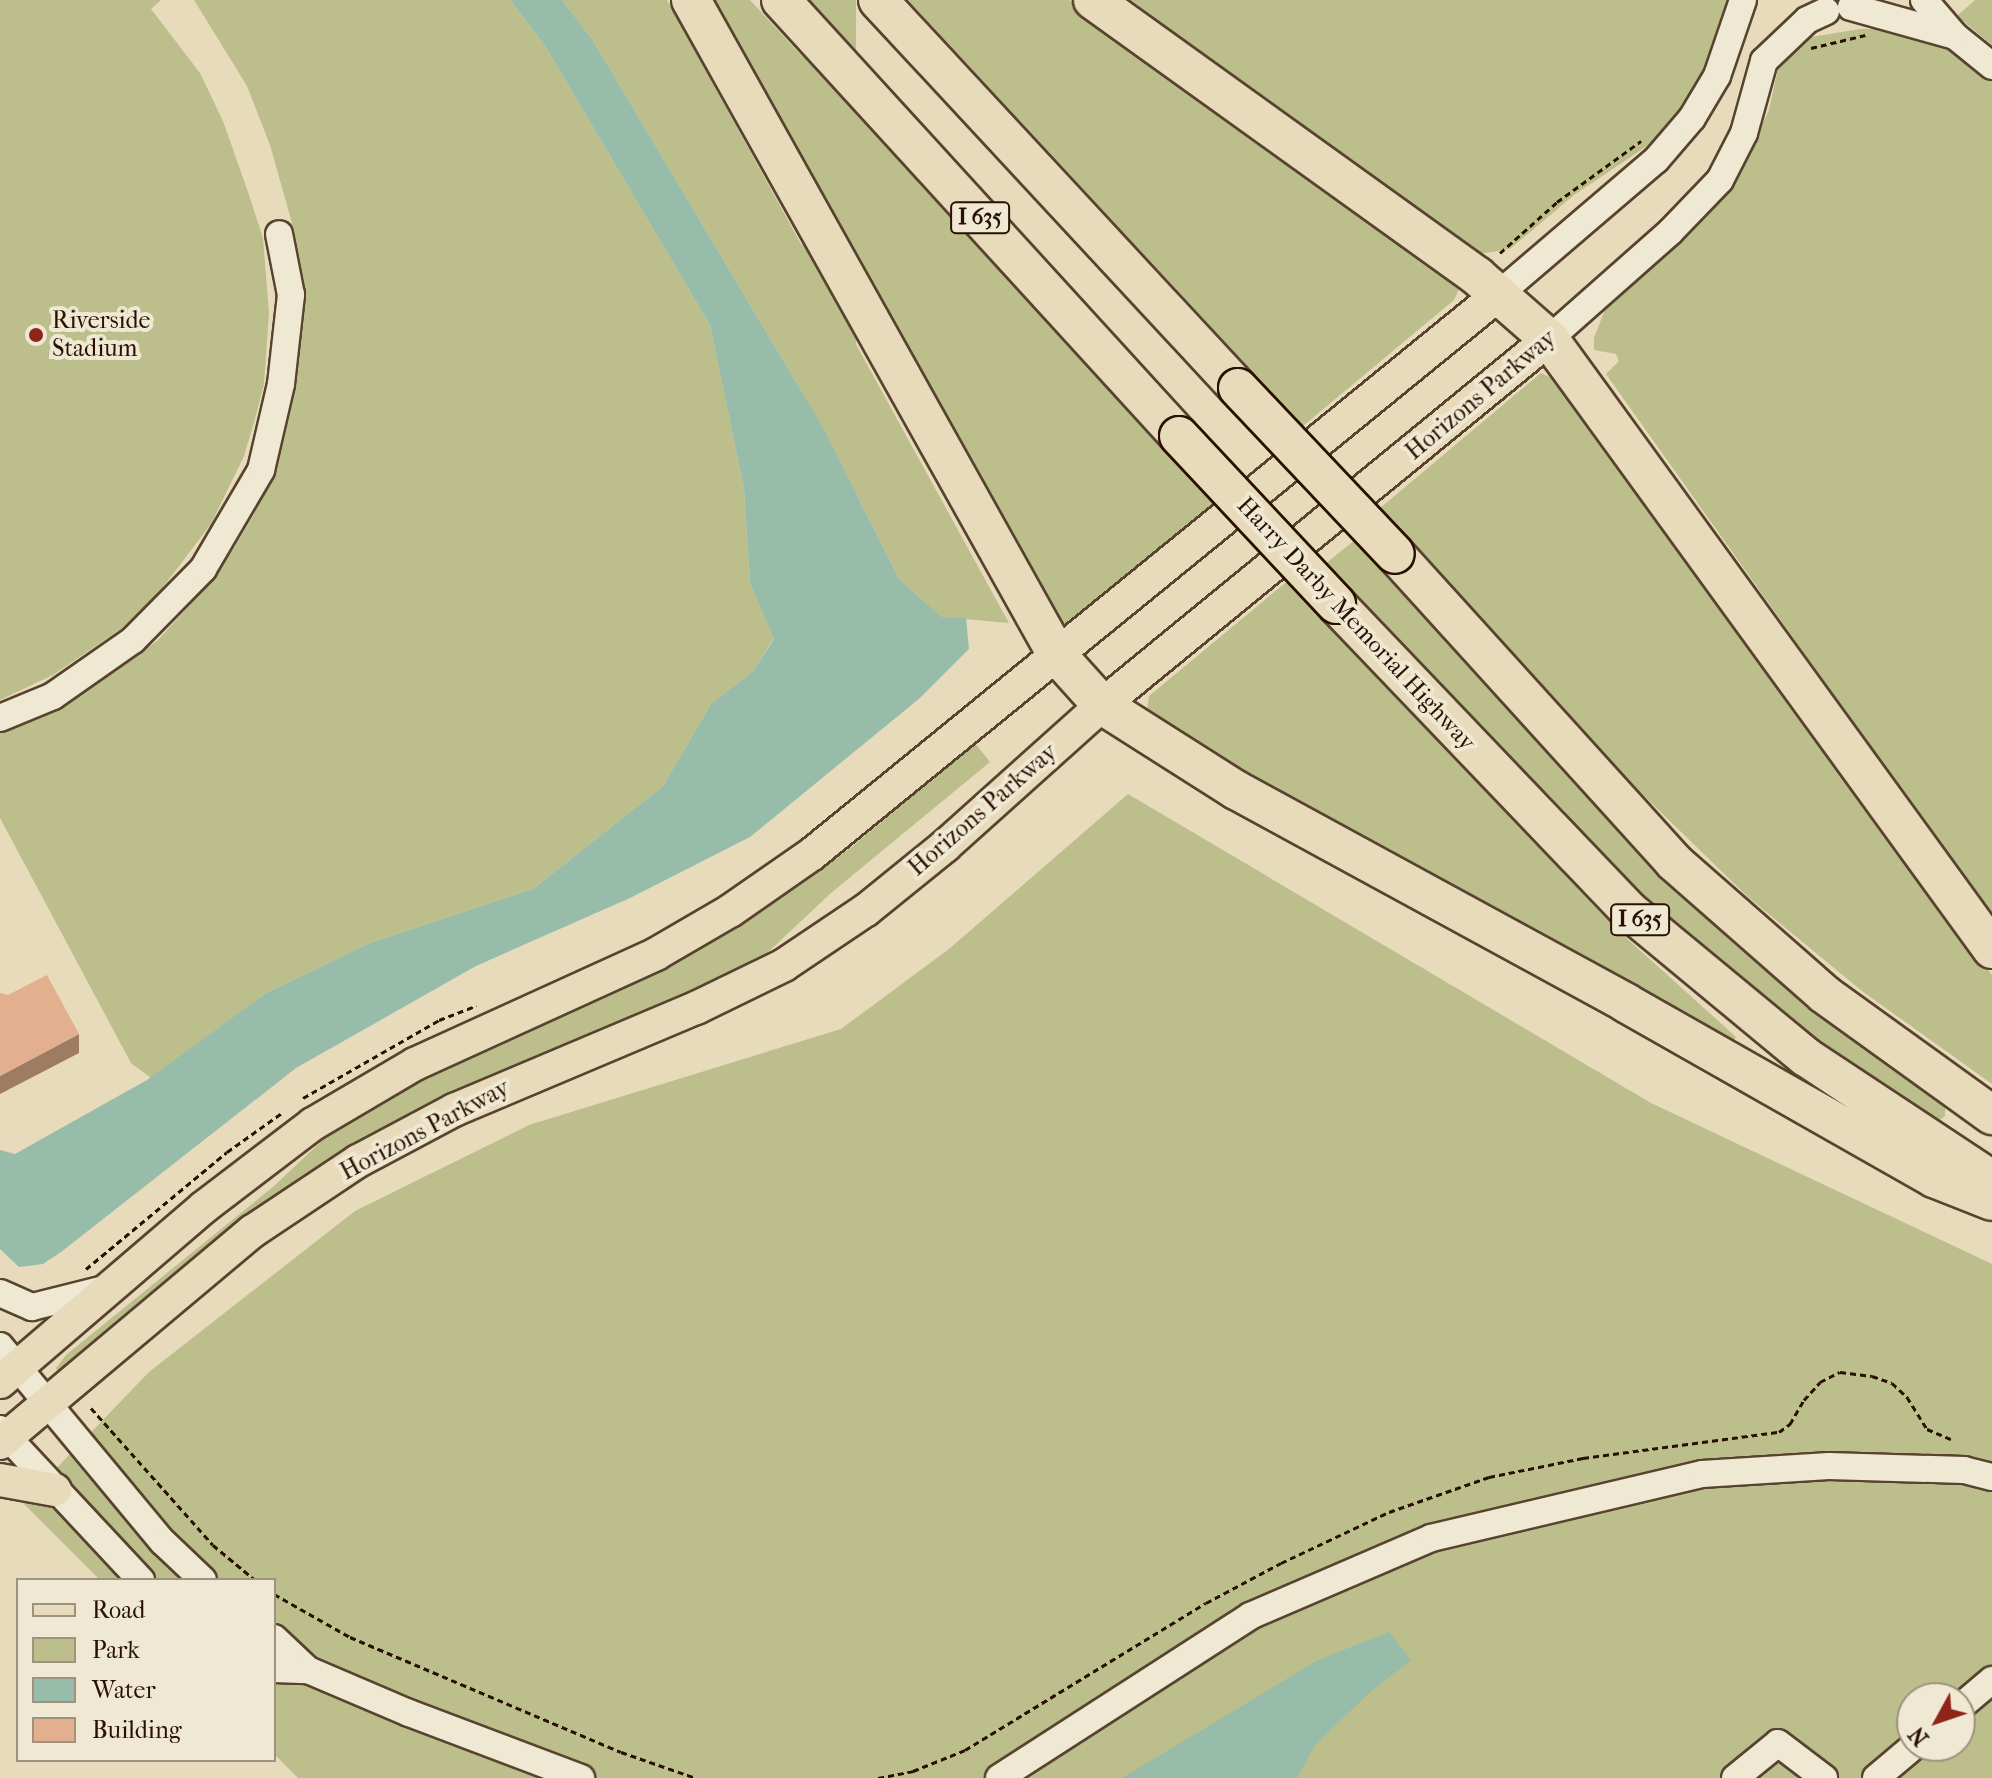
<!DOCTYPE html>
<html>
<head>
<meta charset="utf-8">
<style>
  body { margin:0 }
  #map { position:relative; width:1992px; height:1778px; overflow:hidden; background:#e7dbbb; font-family:"IM FELL French Canon",serif }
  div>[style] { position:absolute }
  .green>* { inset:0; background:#bcbe8c; transform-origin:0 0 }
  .water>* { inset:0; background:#98bcaa }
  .path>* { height:3px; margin-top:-1.5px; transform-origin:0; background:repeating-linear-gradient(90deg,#291000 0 6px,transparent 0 10px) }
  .roads { filter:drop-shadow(2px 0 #58432f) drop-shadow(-2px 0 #58432f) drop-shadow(0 2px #58432f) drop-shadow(0 -2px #58432f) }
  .minor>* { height:26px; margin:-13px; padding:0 13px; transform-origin:13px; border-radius:13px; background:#efe8d3 }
  .major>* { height:32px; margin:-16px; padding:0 16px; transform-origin:16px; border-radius:16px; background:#e7dbbb }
  .highway>* { height:38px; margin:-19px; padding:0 19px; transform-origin:19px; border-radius:19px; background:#e7dbbb }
  .bridges { filter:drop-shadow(2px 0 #291000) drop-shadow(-2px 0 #291000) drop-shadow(0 2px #291000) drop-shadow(0 -2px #291000) }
  .highway-bridge>* { height:38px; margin:-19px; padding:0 19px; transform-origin:19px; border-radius:19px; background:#e7dbbb }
  .shaded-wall>* { inset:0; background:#9e7b63 }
  .building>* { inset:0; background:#e2b08e }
  .dots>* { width:22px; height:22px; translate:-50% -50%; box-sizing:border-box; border:4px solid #efe8d3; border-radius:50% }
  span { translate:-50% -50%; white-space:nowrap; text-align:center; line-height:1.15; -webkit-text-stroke:8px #efe8d3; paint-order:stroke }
  .shield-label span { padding:2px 6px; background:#efe8d3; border:2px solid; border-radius:6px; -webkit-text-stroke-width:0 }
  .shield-label { font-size:22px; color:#291000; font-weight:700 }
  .poi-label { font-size:24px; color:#291000 }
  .left { translate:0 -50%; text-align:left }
  .street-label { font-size:24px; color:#291000 }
  .legend { position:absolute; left:16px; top:1578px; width:260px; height:184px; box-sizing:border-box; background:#efe8d3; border:2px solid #a0927f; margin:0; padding:10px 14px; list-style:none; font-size:24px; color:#291000 }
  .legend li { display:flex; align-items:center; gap:16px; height:40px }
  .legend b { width:40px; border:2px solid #a0927f }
  .north { position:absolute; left:1896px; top:1682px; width:80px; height:80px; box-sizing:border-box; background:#efe8d3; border:2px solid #a0927f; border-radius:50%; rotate:230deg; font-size:22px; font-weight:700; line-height:32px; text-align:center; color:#291000 }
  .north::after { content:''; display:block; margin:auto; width:28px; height:36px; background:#8f2418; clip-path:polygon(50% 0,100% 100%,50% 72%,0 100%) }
</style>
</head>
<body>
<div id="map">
  <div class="green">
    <i style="clip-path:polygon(0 0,161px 0,151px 9px,200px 73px,223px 121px,248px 192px,263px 238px,269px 313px,264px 384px,255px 419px,244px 456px,211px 524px,154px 599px,122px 628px,53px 675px,0 700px)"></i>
    <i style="clip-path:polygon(194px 0,510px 0,544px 44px,710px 325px,744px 489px,750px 583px,774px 638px,753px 671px,711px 704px,663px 786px,533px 889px,370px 943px,266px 993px,151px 1078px,131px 1063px,0 818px,0 731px,77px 698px,157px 641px,211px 582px,234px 548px,254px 514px,281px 448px,299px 363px,300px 274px,294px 230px,270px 145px,247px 86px)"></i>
    <i style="clip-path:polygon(562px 0,667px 0,1009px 623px,942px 617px,899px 579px,822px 426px,592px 39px)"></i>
    <i style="clip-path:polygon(708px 0,750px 0,1215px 502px,1070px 623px,1063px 624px,1048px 604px,842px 231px)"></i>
    <i style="left:802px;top:0;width:54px;height:643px"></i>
    <i style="clip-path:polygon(908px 0,1069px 0,1452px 279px,1459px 289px,1454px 300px,1303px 426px)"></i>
    <i style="clip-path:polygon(1131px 0,1730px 0,1706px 79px,1662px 136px,1574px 195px,1510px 249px,1473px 255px)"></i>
    <i style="clip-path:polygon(1975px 0,1992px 0,1992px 45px,1957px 16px)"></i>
    <i style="clip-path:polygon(1860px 29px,1893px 29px,1941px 45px,1992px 83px,1992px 918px,1606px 374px,1619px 361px,1616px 354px,1594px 350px,1594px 338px,1606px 307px,1727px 188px,1743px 165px,1769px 110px,1779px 64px,1797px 45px,1811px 37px)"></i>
    <i style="clip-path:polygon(1541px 373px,1558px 381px,1992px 975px,1992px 1084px,1862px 991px,1748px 897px,1639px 791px,1379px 509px)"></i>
    <i style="clip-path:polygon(1355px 540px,1629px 832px,1945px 1097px,1945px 1116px,1938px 1121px,1750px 1002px,1600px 859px,1325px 564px)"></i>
    <i style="clip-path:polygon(1290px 579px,1612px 925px,1736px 1037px,1731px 1044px,1176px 736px,1147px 711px,1149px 696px)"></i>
    <i style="clip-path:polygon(975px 743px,990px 762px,831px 893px,766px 954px,691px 997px,489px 1084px,64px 1374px,58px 1373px,56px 1368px,66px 1355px,274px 1186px,328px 1135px,405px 1088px,492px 1044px,596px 999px,731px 930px,848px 850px)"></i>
    <i style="clip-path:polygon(evenodd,1128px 794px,1651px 1103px,1992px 1264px,1992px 1778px,298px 1778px,274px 1754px,274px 1580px,100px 1580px,23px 1503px,149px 1372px,355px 1211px,529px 1125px,841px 1029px,949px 949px,1128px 794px,1912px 1698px,1960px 1698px,1960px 1746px,1912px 1746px,1912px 1698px)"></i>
  </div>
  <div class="water">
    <i style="clip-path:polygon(510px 0,562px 0,592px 39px,822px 426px,899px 579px,942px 617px,966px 618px,969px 649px,920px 698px,750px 837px,630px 898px,476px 966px,296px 1068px,61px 1252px,43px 1264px,19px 1267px,0 1249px,0 1150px,15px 1154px,147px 1080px,266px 993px,370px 943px,533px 889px,663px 786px,711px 704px,753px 671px,774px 639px,750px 583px,744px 489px,710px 325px,544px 44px)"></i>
    <i style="clip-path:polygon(1389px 1632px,1411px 1660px,1369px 1693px,1315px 1745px,1297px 1778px,1122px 1778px,1318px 1660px)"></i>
  </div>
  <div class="path">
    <i style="left:1811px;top:48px;width:56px;rotate:-13.5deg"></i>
    <i style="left:1500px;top:253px;width:76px;rotate:-41.8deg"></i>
    <i style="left:1557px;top:202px;width:104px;rotate:-36deg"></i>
    <i style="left:303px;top:1098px;width:157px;rotate:-29.8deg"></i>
    <i style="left:439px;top:1020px;width:40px;rotate:-21deg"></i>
    <i style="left:86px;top:1269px;width:183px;rotate:-39.7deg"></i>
    <i style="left:227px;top:1152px;width:69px;rotate:-35.5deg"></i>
    <i style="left:91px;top:1408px;width:183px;rotate:48.3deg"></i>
    <i style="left:213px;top:1545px;width:55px;rotate:39.8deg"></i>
    <i style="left:274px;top:1594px;width:87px;rotate:29.5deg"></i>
    <i style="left:350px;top:1637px;width:294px;rotate:23deg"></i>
    <i style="left:621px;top:1752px;width:79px;rotate:19.1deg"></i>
    <i style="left:878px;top:1778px;width:36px;rotate:-11deg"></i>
    <i style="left:913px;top:1771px;width:56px;rotate:-22deg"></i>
    <i style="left:965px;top:1750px;width:282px;rotate:-31.4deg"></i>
    <i style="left:1206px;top:1603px;width:85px;rotate:-28.1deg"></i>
    <i style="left:1281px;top:1563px;width:119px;rotate:-25.3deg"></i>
    <i style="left:1389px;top:1512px;width:106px;rotate:-19.3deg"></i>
    <i style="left:1489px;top:1477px;width:96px;rotate:-11.4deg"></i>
    <i style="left:1583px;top:1458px;width:198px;rotate:-7.6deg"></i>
    <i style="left:1779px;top:1432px;width:14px;rotate:-36deg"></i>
    <i style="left:1790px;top:1424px;width:28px;rotate:-60deg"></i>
    <i style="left:1804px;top:1400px;width:24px;rotate:-48deg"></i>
    <i style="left:1820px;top:1382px;width:22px;rotate:-27deg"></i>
    <i style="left:1840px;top:1372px;width:32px;rotate:7deg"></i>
    <i style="left:1872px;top:1376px;width:21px;rotate:19deg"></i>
    <i style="left:1892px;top:1383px;width:21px;rotate:43deg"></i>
    <i style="left:1907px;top:1397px;width:38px;rotate:58deg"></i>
    <i style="left:1927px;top:1429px;width:26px;rotate:23deg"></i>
  </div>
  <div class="roads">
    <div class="minor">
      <i style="left:1924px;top:0;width:48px;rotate:49.3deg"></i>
      <i style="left:1955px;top:36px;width:48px;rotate:39deg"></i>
      <i style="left:1851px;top:7px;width:108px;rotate:15.6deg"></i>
      <i style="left:1499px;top:294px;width:206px;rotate:-40.5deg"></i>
      <i style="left:1656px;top:160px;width:55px;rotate:-49.4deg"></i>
      <i style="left:1692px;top:118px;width:49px;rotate:-59.2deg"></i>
      <i style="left:1717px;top:76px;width:80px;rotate:-71.1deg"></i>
      <i style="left:1549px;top:339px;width:162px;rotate:-41.5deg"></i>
      <i style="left:1670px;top:232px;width:72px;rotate:-46.1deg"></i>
      <i style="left:1720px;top:180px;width:53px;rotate:-62.9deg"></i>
      <i style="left:1744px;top:133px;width:75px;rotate:-74.5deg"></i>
      <i style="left:1764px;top:61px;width:59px;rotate:-43.6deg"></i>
      <i style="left:1807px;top:20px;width:21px;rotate:-25deg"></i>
      <i style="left:0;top:718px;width:57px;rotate:-22.5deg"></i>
      <i style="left:53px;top:696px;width:98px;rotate:-35deg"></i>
      <i style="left:133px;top:640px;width:100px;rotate:-45.4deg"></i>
      <i style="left:203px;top:569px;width:115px;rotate:-59.6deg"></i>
      <i style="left:261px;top:470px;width:88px;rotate:-76.9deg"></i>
      <i style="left:281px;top:384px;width:90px;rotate:-83.6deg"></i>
      <i style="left:291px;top:295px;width:62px;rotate:-101.1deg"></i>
      <i style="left:0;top:1293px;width:35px;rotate:24deg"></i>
      <i style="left:32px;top:1307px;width:75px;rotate:-13.9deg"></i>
      <i style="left:0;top:1346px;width:255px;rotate:50.3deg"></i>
      <i style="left:163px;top:1542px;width:55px;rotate:43.5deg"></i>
      <i style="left:0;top:1429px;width:207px;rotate:47deg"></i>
      <i style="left:274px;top:1638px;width:47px;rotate:43.3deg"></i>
      <i style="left:308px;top:1670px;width:110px;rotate:23.1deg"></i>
      <i style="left:409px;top:1713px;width:184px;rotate:20.7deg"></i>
      <i style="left:274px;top:1669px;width:34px;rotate:2deg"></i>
      <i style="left:1960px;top:1707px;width:42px;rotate:-40.2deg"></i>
      <i style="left:999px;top:1778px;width:299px;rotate:-32.8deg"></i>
      <i style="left:1250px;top:1616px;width:197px;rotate:-23.3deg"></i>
      <i style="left:1431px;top:1538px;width:278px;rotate:-13.3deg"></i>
      <i style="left:1702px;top:1474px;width:127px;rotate:-3.6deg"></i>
      <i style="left:1829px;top:1466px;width:135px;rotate:1.7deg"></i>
      <i style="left:1964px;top:1470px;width:29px;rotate:14deg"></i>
      <i style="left:1735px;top:1778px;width:55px;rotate:-39.1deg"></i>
      <i style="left:1778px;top:1743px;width:58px;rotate:37.3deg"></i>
      <i style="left:1876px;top:1778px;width:50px;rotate:-40.1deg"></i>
    </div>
    <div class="major">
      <i style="left:0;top:1382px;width:269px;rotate:-40.6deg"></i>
      <i style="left:204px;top:1207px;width:137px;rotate:-37.3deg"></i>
      <i style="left:313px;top:1124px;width:118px;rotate:-30.5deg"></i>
      <i style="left:415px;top:1064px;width:265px;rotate:-24.5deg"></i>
      <i style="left:656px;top:954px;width:86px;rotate:-30.2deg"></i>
      <i style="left:730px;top:911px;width:100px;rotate:-34.8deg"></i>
      <i style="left:812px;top:854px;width:886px;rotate:-39.18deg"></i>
      <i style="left:0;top:1443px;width:330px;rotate:-40deg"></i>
      <i style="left:253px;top:1231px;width:126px;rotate:-33.7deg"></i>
      <i style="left:358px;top:1161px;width:109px;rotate:-28deg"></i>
      <i style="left:454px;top:1110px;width:263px;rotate:-22.9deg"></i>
      <i style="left:696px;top:1008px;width:98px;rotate:-26deg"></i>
      <i style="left:784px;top:965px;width:99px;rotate:-33.9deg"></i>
      <i style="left:866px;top:910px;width:102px;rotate:-39deg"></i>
      <i style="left:945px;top:846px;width:211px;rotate:-41.9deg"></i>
      <i style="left:1102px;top:705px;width:578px;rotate:-39.31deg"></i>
      <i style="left:0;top:1480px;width:56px;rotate:10.3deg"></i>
    </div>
    <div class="highway">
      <i style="left:691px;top:0;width:750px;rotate:60.8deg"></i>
      <i style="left:1057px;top:655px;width:67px;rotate:48deg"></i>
      <i style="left:1102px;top:705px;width:159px;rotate:32.4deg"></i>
      <i style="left:1236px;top:790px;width:444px;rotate:28.6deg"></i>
      <i style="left:1626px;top:1003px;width:354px;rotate:29.6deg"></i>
      <i style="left:1934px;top:1178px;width:62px;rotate:21.6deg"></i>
      <i style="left:781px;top:0;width:590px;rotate:47.61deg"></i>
      <i style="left:878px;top:0;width:529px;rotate:47.14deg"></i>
      <i style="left:1093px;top:0;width:473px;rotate:35.7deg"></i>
      <i style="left:1477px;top:276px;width:96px;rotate:41.2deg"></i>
      <i style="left:1549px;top:339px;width:754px;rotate:54.01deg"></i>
      <i style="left:1395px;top:554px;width:416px;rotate:47.8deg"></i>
      <i style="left:1674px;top:862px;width:200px;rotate:41.3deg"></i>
      <i style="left:1824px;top:994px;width:207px;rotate:35.8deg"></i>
      <i style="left:1336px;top:604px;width:422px;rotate:46.3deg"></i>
      <i style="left:1627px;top:909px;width:232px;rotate:39.6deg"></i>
      <i style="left:1806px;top:1057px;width:223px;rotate:33.5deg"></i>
    </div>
  </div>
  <div class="bridges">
    <div class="highway-bridge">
      <i style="left:1238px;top:388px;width:228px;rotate:46.6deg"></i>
      <i style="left:1179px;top:436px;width:230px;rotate:46.9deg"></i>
    </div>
  </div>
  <div class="shaded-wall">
    <i style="clip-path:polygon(79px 1034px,79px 1053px,0 1094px,0 1076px)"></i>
  </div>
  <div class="building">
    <i style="clip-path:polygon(47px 975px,79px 1034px,0 1076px,0 993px,8px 995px)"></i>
  </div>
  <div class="dots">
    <i style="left:36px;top:335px;background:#8f2418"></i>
  </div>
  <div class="shield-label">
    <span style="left:980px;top:218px">I 635</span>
    <span style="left:1640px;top:920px">I 635</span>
  </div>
  <div class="poi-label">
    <span class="left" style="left:52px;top:335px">Riverside<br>Stadium</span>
  </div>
  <div class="street-label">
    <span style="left:1481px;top:395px;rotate:-40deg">Horizons Parkway</span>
    <span style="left:1356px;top:624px;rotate:47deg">Harry Darby Memorial Highway</span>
    <span style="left:983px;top:810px;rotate:-41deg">Horizons Parkway</span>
    <span style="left:425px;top:1130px;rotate:-28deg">Horizons Parkway</span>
  </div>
  <ul class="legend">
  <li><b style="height:10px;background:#e7dbbb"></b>Road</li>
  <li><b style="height:22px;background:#bcbe8c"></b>Park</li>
  <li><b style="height:22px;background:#98bcaa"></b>Water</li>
  <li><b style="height:22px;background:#e2b08e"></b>Building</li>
  </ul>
  <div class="north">N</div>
</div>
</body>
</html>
